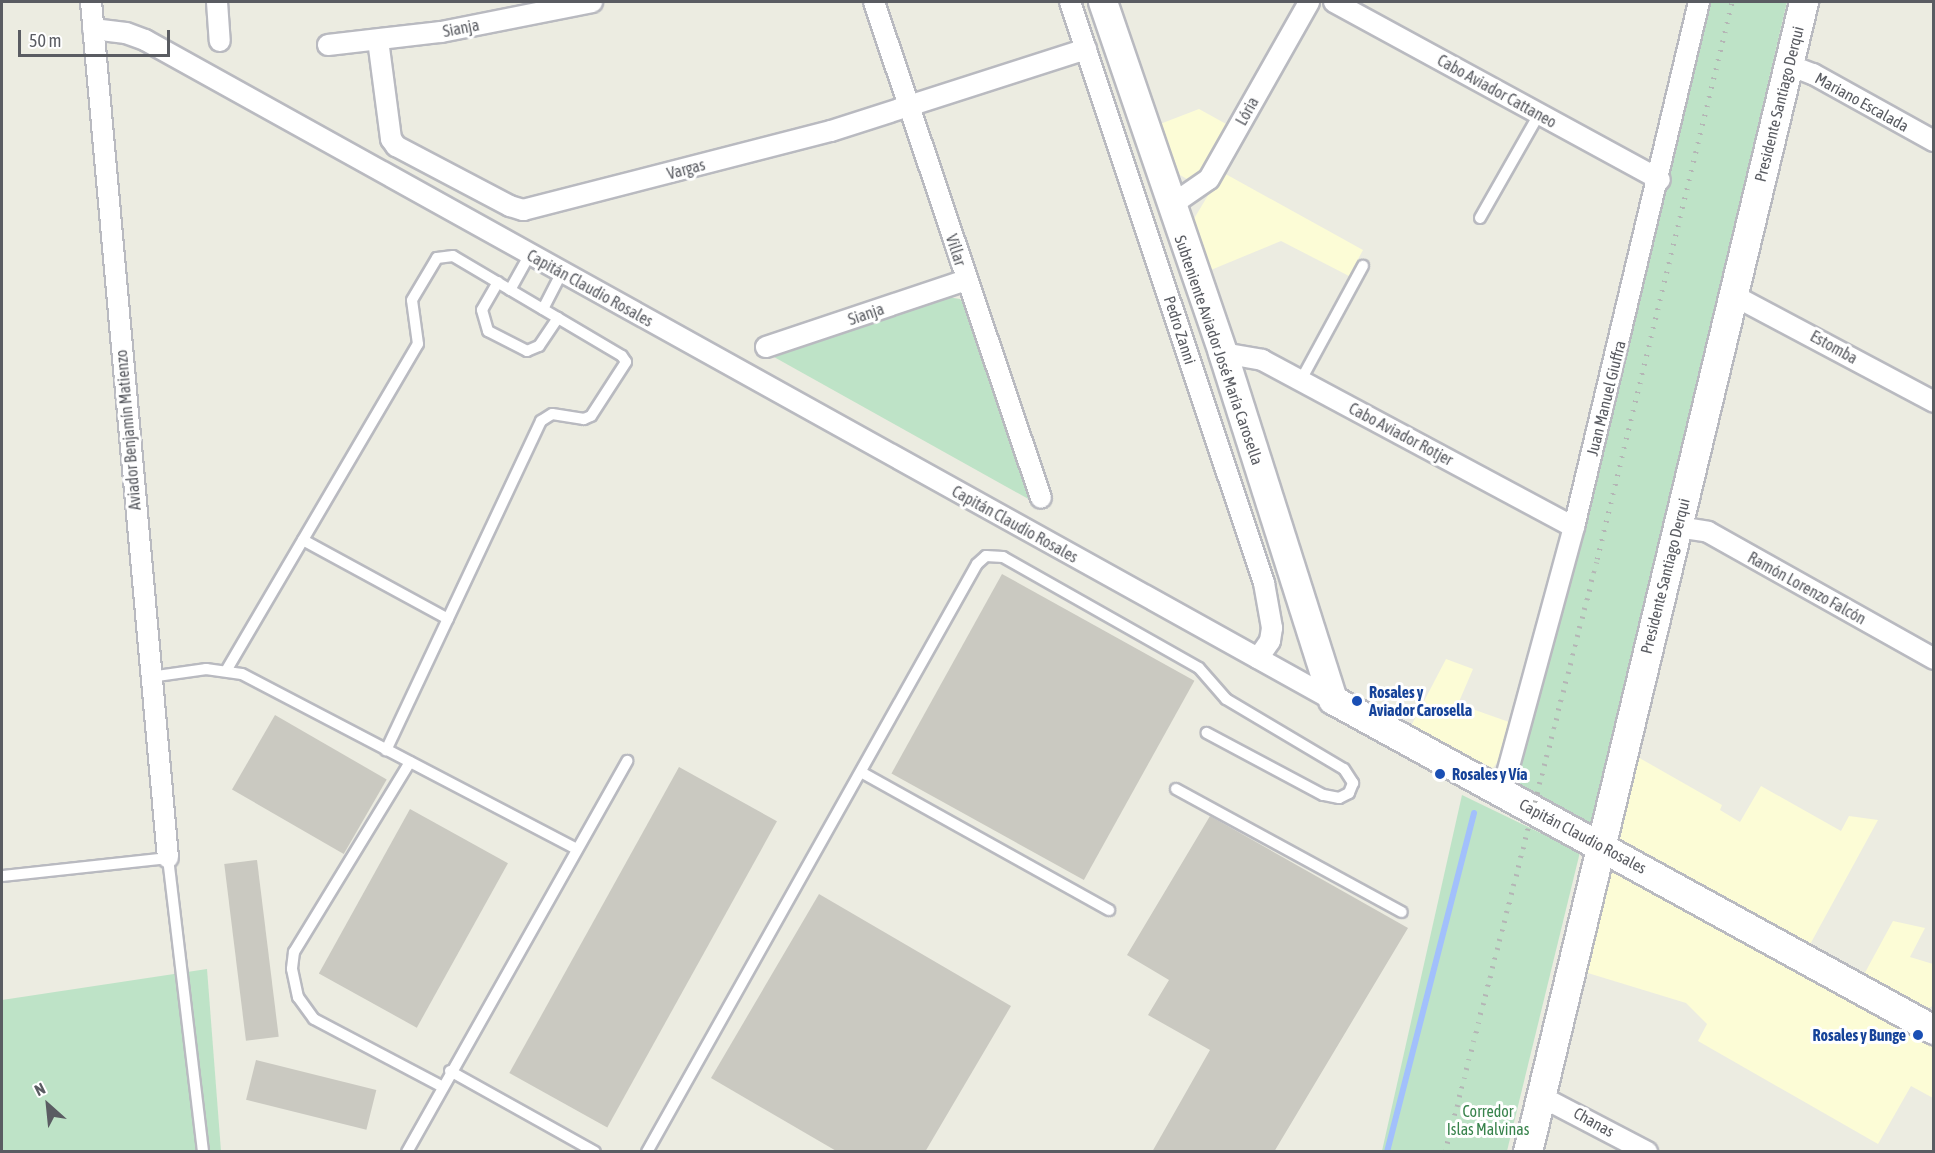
<!DOCTYPE html>
<html>
<head>
<meta charset="utf-8">
<style>
  body { margin:0 }
  #map { position:relative; width:1935px; height:1153px; overflow:hidden; background:#ecece1; font-family:"Asap Condensed",sans-serif }
  div>[style] { position:absolute }
  .commercial>* { inset:0; background:#fcfcd6 }
  .green>* { inset:0; background:#bee3c7 }
  .stream>* { height:6px; margin:-3px; padding:0 3px; transform-origin:3px; border-radius:3px; background:#a2c0fc }
  .building>* { inset:0; background:#cac9c1; transform-origin:0 0 }
  .roads { filter:drop-shadow(2px 0 #b9bac0) drop-shadow(-2px 0 #b9bac0) drop-shadow(0 2px #b9bac0) drop-shadow(0 -2px #b9bac0) }
  .lane>* { height:10px; margin:-5px; padding:0 5px; transform-origin:5px; border-radius:5px; background:#fff }
  .street>* { height:20px; margin:-10px; padding:0 10px; transform-origin:10px; border-radius:10px; background:#fff }
  .secondary>* { height:28px; margin:-14px; padding:0 14px; transform-origin:14px; border-radius:14px; background:#fff }
  .rail>* { height:4.5px; margin-top:-2.25px; transform-origin:0; background:repeating-linear-gradient(90deg,#b4b5b5 0 1.5px,transparent 0 9.5px) }
  .dots>* { width:16px; height:16px; translate:-50% -50%; box-sizing:border-box; border:3px solid #fff; border-radius:50% }
  span { translate:-50% -50%; white-space:nowrap; text-align:center; line-height:1.15; -webkit-text-stroke:6px #fff; paint-order:stroke }
  .street-label { font-size:16px; color:#5a5c62 }
  .transit-label { font-size:16px; color:#164399; font-weight:700 }
  .left { translate:0 -50%; text-align:left }
  .right { translate:-100% -50%; text-align:right }
  .park-label { font-size:16px; color:#38834c }
  .frame { position:absolute; inset:0; border:3px solid #5a5c62; pointer-events:none }
  .north { position:absolute; left:18px; top:1075px; width:60px; height:60px; -webkit-text-stroke:4px #fff; paint-order:stroke; rotate:333deg; font-size:16px; font-weight:700; line-height:24px; text-align:center; color:#5a5c62 }
  .north::after { content:''; display:block; margin:auto; width:21px; height:27px; background:#5a5c62; clip-path:polygon(50% 0,100% 100%,50% 72%,0 100%) }
  .scale { position:absolute; left:18px; top:30px; width:152px; height:27px; box-sizing:border-box; border:3px solid #5a5c62; border-top:0; padding-left:8px; font-size:18px; line-height:21px; white-space:nowrap; color:#5a5c62; -webkit-text-stroke:4px #fff; paint-order:stroke }
</style>
</head>
<body>
<div id="map">
  <div class="commercial">
    <i style="clip-path:polygon(1199px 109px,1228px 125px,1196px 177px,1187px 179px,1180px 175px,1160px 124px)"></i>
    <i style="clip-path:polygon(1222px 172px,1363px 250px,1349px 276px,1281px 241px,1206px 272px,1192px 222px)"></i>
    <i style="clip-path:polygon(1446px 659px,1473px 669px,1458px 704px,1509px 722px,1501px 757px,1493px 768px,1410px 728px)"></i>
    <i style="clip-path:polygon(1636px 756px,1722px 805px,1720px 810px,1740px 822px,1761px 786px,1841px 831px,1849px 816px,1878px 820px,1807px 950px,1621px 843px,1619px 833px)"></i>
    <i style="clip-path:polygon(1613px 870px,1933px 1042px,1933px 1098px,1911px 1086px,1878px 1144px,1698px 1041px,1707px 1024px,1686px 1003px,1578px 970px,1604px 873px)"></i>
    <i style="clip-path:polygon(1893px 921px,1925px 928px,1910px 957px,1933px 964px,1934px 1005px,1924px 1011px,1861px 980px)"></i>
  </div>
  <div class="green">
    <i style="clip-path:polygon(1699px 2px,1787px 2px,1592px 832px,1516px 791px,1574px 527px)"></i>
    <i style="clip-path:polygon(947px 297px,960px 299px,969px 310px,1032px 501px,774px 357px)"></i>
    <i style="clip-path:polygon(1462px 795px,1580px 852px,1507px 1151px,1382px 1151px)"></i>
    <i style="clip-path:polygon(207px 969px,221px 1151px,2px 1152px,2px 1000px)"></i>
  </div>
  <div class="stream">
    <i style="left:1387px;top:1152px;width:350px;rotate:-75.6deg"></i>
  </div>
  <div class="building">
    <i style="left:1002px;top:574px;width:220px;height:228px;rotate:29deg"></i>
    <i style="left:275px;top:715px;width:129px;height:86px;rotate:30deg"></i>
    <i style="left:679px;top:767px;width:112px;height:350px;rotate:29deg"></i>
    <i style="left:410px;top:809px;width:112px;height:188px;rotate:29deg"></i>
    <i style="clip-path:polygon(1210px 816px,1408px 928px,1274px 1152px,1152px 1152px,1210px 1050px,1148px 1015px,1169px 980px,1127px 955px)"></i>
    <i style="left:257px;top:860px;width:178px;height:33px;rotate:83deg"></i>
    <i style="clip-path:polygon(819px 894px,1011px 1006px,925px 1152px,838px 1152px,711px 1078px)"></i>
    <i style="left:256px;top:1060px;width:124px;height:41px;rotate:14deg"></i>
  </div>
  <div class="roads">
    <div class="lane">
      <i style="left:1480px;top:218px;width:120px;rotate:-60.4deg"></i>
      <i style="left:498px;top:282px;width:32px;rotate:120deg"></i>
      <i style="left:482px;top:310px;width:22px;rotate:74deg"></i>
      <i style="left:488px;top:331px;width:44px;rotate:27.1deg"></i>
      <i style="left:527px;top:351px;width:13px;rotate:-23deg"></i>
      <i style="left:539px;top:346px;width:34px;rotate:-56deg"></i>
      <i style="left:510px;top:290px;width:41px;rotate:-60.9deg"></i>
      <i style="left:543px;top:309px;width:42px;rotate:-62.8deg"></i>
      <i style="left:1301px;top:380px;width:130px;rotate:-61.5deg"></i>
      <i style="left:303px;top:540px;width:165px;rotate:28.6deg"></i>
      <i style="left:226px;top:671px;width:379px;rotate:-59.6deg"></i>
      <i style="left:418px;top:344px;width:44px;rotate:-97.8deg"></i>
      <i style="left:412px;top:300px;width:49px;rotate:-59.2deg"></i>
      <i style="left:437px;top:258px;width:16px;rotate:-7deg"></i>
      <i style="left:453px;top:256px;width:196px;rotate:30.6deg"></i>
      <i style="left:622px;top:356px;width:7px;rotate:56deg"></i>
      <i style="left:626px;top:362px;width:64px;rotate:122.9deg"></i>
      <i style="left:591px;top:416px;width:8px;rotate:157deg"></i>
      <i style="left:584px;top:419px;width:32px;rotate:-171deg"></i>
      <i style="left:552px;top:414px;width:13px;rotate:148deg"></i>
      <i style="left:541px;top:421px;width:364px;rotate:115.2deg"></i>
      <i style="left:150px;top:677px;width:57px;rotate:-8.1deg"></i>
      <i style="left:206px;top:669px;width:36px;rotate:8deg"></i>
      <i style="left:242px;top:674px;width:376px;rotate:27.6deg"></i>
      <i style="left:410px;top:762px;width:223px;rotate:121.4deg"></i>
      <i style="left:294px;top:952px;width:17px;rotate:97deg"></i>
      <i style="left:292px;top:969px;width:29px;rotate:78deg"></i>
      <i style="left:298px;top:997px;width:27px;rotate:54deg"></i>
      <i style="left:314px;top:1019px;width:144px;rotate:27.8deg"></i>
      <i style="left:861px;top:772px;width:284px;rotate:29.1deg"></i>
      <i style="left:1176px;top:789px;width:257px;rotate:28.6deg"></i>
      <i style="left:2px;top:876px;width:167px;rotate:-6.2deg"></i>
      <i style="left:168px;top:858px;width:296px;rotate:83.2deg"></i>
      <i style="left:450px;top:1071px;width:166px;rotate:29.2deg"></i>
      <i style="left:407px;top:1152px;width:449px;rotate:-60.6deg"></i>
      <i style="left:647px;top:1152px;width:674px;rotate:-60.7deg"></i>
      <i style="left:977px;top:564px;width:12px;rotate:-42deg"></i>
      <i style="left:986px;top:556px;width:17px;rotate:3deg"></i>
      <i style="left:1003px;top:557px;width:225px;rotate:29.5deg"></i>
      <i style="left:1199px;top:668px;width:41px;rotate:48.9deg"></i>
      <i style="left:1226px;top:699px;width:137px;rotate:30.7deg"></i>
      <i style="left:1344px;top:769px;width:17px;rotate:57deg"></i>
      <i style="left:1353px;top:783px;width:11px;rotate:112deg"></i>
      <i style="left:1349px;top:793px;width:11px;rotate:153deg"></i>
      <i style="left:1339px;top:798px;width:16px;rotate:-169deg"></i>
      <i style="left:1323px;top:795px;width:132px;rotate:-151.9deg"></i>
    </div>
    <div class="street">
      <i style="left:91px;top:2px;width:859px;rotate:84.86deg"></i>
      <i style="left:217px;top:2px;width:39px;rotate:86deg"></i>
      <i style="left:874px;top:2px;width:523px;rotate:71.39deg"></i>
      <i style="left:1070px;top:2px;width:613px;rotate:71.54deg"></i>
      <i style="left:1264px;top:583px;width:46px;rotate:79.9deg"></i>
      <i style="left:1272px;top:628px;width:13px;rotate:99deg"></i>
      <i style="left:1270px;top:641px;width:21px;rotate:125deg"></i>
      <i style="left:1334px;top:2px;width:371px;rotate:28.6deg"></i>
      <i style="left:93px;top:29px;width:33px;rotate:7deg"></i>
      <i style="left:126px;top:33px;width:20px;rotate:20deg"></i>
      <i style="left:145px;top:40px;width:1359px;rotate:29.05deg"></i>
      <i style="left:378px;top:40px;width:100px;rotate:82.5deg"></i>
      <i style="left:391px;top:139px;width:9px;rotate:54deg"></i>
      <i style="left:396px;top:146px;width:129px;rotate:27.8deg"></i>
      <i style="left:510px;top:206px;width:14px;rotate:17deg"></i>
      <i style="left:523px;top:210px;width:318px;rotate:-14.4deg"></i>
      <i style="left:831px;top:131px;width:268px;rotate:-17.8deg"></i>
      <i style="left:328px;top:45px;width:114px;rotate:-6.6deg"></i>
      <i style="left:441px;top:32px;width:154px;rotate:-11.2deg"></i>
      <i style="left:1789px;top:65px;width:26px;rotate:21deg"></i>
      <i style="left:1813px;top:74px;width:138px;rotate:29deg"></i>
      <i style="left:1170px;top:206px;width:47px;rotate:-34.7deg"></i>
      <i style="left:1209px;top:179px;width:203px;rotate:-60.5deg"></i>
      <i style="left:1733px;top:295px;width:228px;rotate:28deg"></i>
      <i style="left:766px;top:347px;width:211px;rotate:-18.5deg"></i>
      <i style="left:1223px;top:353px;width:40px;rotate:10deg"></i>
      <i style="left:1262px;top:360px;width:354px;rotate:28.2deg"></i>
      <i style="left:1678px;top:527px;width:30px;rotate:9deg"></i>
      <i style="left:1708px;top:532px;width:259px;rotate:29.3deg"></i>
      <i style="left:1502px;top:792px;width:275px;rotate:-74.8deg"></i>
      <i style="left:1574px;top:527px;width:540px;rotate:-76.61deg"></i>
      <i style="left:1540px;top:1096px;width:121px;rotate:27.6deg"></i>
    </div>
    <div class="secondary">
      <i style="left:1103px;top:2px;width:371px;rotate:71.1deg"></i>
      <i style="left:1223px;top:353px;width:364px;rotate:72.4deg"></i>
      <i style="left:1333px;top:700px;width:686px;rotate:28.77deg"></i>
      <i style="left:1528px;top:1152px;width:1183px;rotate:-76.5deg"></i>
    </div>
  </div>
  <div class="rail">
    <i style="left:1445px;top:1152px;width:612px;rotate:-75.62deg"></i>
    <i style="left:1597px;top:559px;width:573px;rotate:-76.38deg"></i>
  </div>
  <div class="dots">
    <i style="left:1357px;top:701px;background:#1a4fb4"></i>
    <i style="left:1440px;top:774px;background:#1a4fb4"></i>
    <i style="left:1918px;top:1035px;background:#1a4fb4"></i>
  </div>
  <div class="street-label">
    <span style="left:461px;top:28px;rotate:-11deg">Sianja</span>
    <span style="left:1497px;top:91px;rotate:29deg">Cabo Aviador Cattaneo</span>
    <span style="left:1862px;top:102px;rotate:29deg">Mariano Escalada</span>
    <span style="left:1779px;top:104px;rotate:-76deg">Presidente Santiago Derqui</span>
    <span style="left:1247px;top:111px;rotate:-61deg">Lória</span>
    <span style="left:686px;top:169px;rotate:-15deg">Vargas</span>
    <span style="left:956px;top:250px;rotate:72deg">Villar</span>
    <span style="left:590px;top:288px;rotate:29deg">Capitán Claudio Rosales</span>
    <span style="left:866px;top:314px;rotate:-19deg">Sianja</span>
    <span style="left:1180px;top:330px;rotate:72deg">Pedro Zanni</span>
    <span style="left:1834px;top:347px;rotate:29deg">Estomba</span>
    <span style="left:1219px;top:350px;rotate:71deg">Subteniente Aviador José María Carosella</span>
    <span style="left:1606px;top:398px;rotate:-76deg">Juan Manuel Giuffra</span>
    <span style="left:128px;top:430px;rotate:-95deg">Aviador Benjamín Matienzo</span>
    <span style="left:1401px;top:434px;rotate:28deg">Cabo Aviador Rotjer</span>
    <span style="left:1015px;top:524px;rotate:29deg">Capitán Claudio Rosales</span>
    <span style="left:1665px;top:576px;rotate:-76deg">Presidente Santiago Derqui</span>
    <span style="left:1807px;top:588px;rotate:29deg">Ramón Lorenzo Falcón</span>
    <span style="left:1583px;top:836px;rotate:28deg">Capitán Claudio Rosales</span>
    <span style="left:1594px;top:1122px;rotate:29deg">Chanas</span>
  </div>
  <div class="transit-label">
    <span class="left" style="left:1369px;top:701px">Rosales y<br>Aviador Carosella</span>
    <span class="left" style="left:1452px;top:774px">Rosales y Vía</span>
    <span class="right" style="left:1906px;top:1035px">Rosales y Bunge</span>
  </div>
  <div class="park-label">
    <span style="left:1488px;top:1120px">Corredor<br>Islas Malvinas</span>
  </div>
  <div class="frame"></div>
  <div class="north">N</div>
  <div class="scale">50 m</div>
</div>
</body>
</html>
